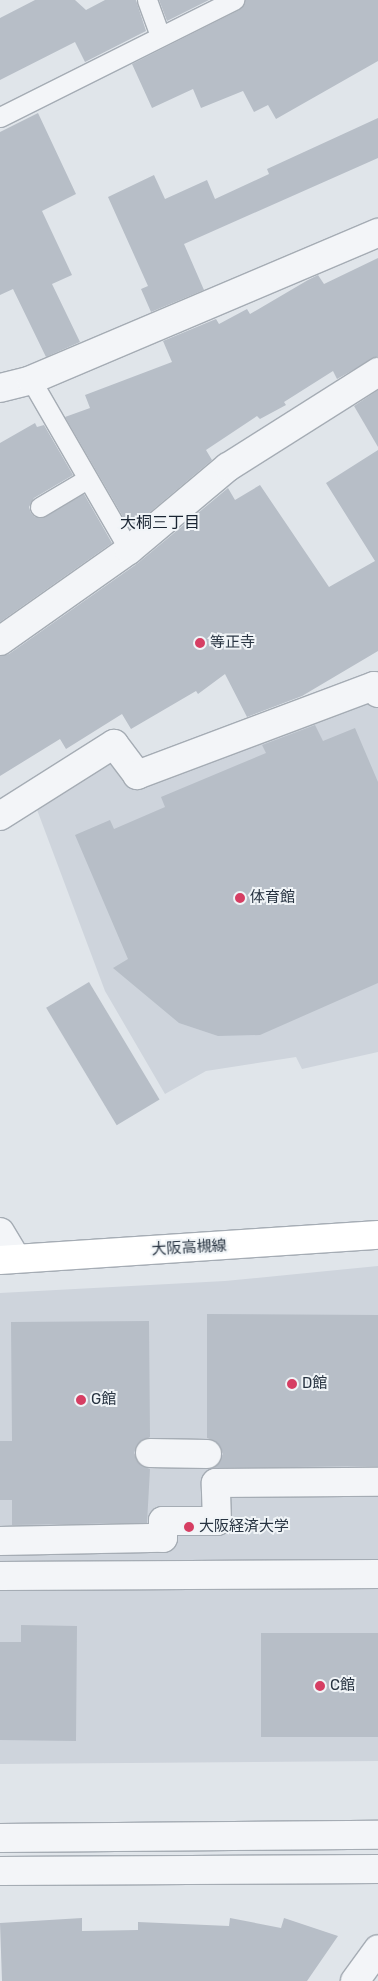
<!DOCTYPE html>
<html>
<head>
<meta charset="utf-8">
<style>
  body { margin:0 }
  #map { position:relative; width:378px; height:1981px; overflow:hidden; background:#e0e5ea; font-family:Rubik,"Noto Sans JP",sans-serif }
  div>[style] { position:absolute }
  .built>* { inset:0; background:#ced4dc }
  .building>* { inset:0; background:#b7bec7; transform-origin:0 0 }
  .roads { filter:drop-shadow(1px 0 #a5acb4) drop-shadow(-1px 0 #a5acb4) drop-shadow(0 1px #a5acb4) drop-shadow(0 -1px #a5acb4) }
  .service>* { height:19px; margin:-9.5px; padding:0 9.5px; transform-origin:9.5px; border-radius:9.5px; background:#f3f5f8 }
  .pedestrian>* { height:28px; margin:-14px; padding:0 14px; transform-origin:14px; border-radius:14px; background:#f3f5f8 }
  .minor>* { height:28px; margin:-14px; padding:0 14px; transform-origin:14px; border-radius:14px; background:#f3f5f8 }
  .tertiary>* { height:28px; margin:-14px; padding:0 14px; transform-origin:14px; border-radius:14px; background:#f3f5f8 }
  .primary>* { height:28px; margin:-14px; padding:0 14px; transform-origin:14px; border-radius:14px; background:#fff }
  .dots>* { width:14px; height:14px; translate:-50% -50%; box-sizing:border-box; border:2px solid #f0f4f7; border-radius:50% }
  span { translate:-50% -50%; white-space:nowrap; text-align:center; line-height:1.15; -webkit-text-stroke:4px #f0f4f7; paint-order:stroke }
  .poi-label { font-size:15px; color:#283442 }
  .left { translate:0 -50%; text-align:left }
  .street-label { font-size:15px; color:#283442 }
  .neighbourhood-label { font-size:16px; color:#1a2533 }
</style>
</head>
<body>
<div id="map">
  <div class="built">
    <i style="clip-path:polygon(356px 697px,378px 705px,378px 1052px,302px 1069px,296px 1057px,206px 1071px,165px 1094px,105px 991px,36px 807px,113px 757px,135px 787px)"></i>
    <i style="clip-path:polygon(378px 1266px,378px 1761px,0 1764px,0 1293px,225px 1281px)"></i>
  </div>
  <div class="building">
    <i style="clip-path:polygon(35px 0,75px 0,86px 10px,105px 0,136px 0,146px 31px,85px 62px,75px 42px,0 80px,0 18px)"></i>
    <i style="clip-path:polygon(159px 0,209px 0,167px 21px)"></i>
    <i style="clip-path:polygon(245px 0,378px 0,378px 61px,276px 119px,268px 105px,254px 112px,243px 91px,201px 108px,193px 89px,152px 108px,132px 64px,239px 10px)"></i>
    <i style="clip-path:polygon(38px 113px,76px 194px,42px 211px,72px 275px,52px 284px,80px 342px,46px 357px,13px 289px,0 295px,0 132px)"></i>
    <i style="clip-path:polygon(378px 118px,378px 158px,184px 244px,204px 290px,151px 312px,141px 289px,148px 286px,108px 197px,154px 175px,165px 199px,207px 180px,215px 199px,269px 174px,267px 169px)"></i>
    <i style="clip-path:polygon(378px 258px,378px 356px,337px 379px,333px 371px,284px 402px,286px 405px,260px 419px,257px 416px,206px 450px,212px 460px,130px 529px,65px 417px,90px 408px,85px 395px,172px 362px,163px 341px,216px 319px,219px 324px,247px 309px,250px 314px,308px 280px,318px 275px,324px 284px)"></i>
    <i style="clip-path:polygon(378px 390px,378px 447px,354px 406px)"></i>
    <i style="clip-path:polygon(35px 423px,37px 427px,44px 425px,73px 475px,34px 498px,29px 507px,31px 513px,35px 517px,45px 517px,84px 494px,112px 543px,0 622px,0 443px)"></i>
    <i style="clip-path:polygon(378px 450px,378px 651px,302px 696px,247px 717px,225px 674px,198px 694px,196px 691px,131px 729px,122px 714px,66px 749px,60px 739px,0 776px,0 656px,9px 654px,138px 563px,228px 488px,235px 500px,260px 485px,329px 587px,375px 561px,326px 483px)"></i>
    <i style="clip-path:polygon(315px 725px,323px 741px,355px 728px,378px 782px,378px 983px,260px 1035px,218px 1036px,179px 1023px,113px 968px,128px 959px,75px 835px,110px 820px,114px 829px,165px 807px,161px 797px,266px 753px,262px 745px)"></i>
    <i style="left:89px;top:982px;width:137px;height:50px;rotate:59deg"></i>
    <i style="clip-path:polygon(207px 1314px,378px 1315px,378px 1466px,214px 1468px,223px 1454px,215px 1441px,207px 1438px)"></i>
    <i style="clip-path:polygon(149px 1321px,150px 1437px,137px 1445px,134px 1453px,142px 1466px,150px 1469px,147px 1523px,12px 1525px,12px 1500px,0 1500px,0 1441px,12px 1441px,11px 1322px)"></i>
    <i style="clip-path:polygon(21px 1625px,77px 1626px,76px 1741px,0 1740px,0 1642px,21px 1642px)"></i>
    <i style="left:378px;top:1633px;width:104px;height:117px;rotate:90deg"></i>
    <i style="clip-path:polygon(82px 1918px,82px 1931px,138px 1930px,138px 1922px,229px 1926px,230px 1918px,281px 1928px,284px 1918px,338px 1936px,307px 1981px,2px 1981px,0 1923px)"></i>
  </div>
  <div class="roads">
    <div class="service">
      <i style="left:147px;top:0;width:38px;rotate:70deg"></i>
      <i style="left:0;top:117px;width:262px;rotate:-26.6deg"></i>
      <i style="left:31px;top:380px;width:196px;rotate:60deg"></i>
      <i style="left:40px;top:507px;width:55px;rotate:-30.8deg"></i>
    </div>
    <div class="pedestrian">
      <i style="left:150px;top:1453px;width:57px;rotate:1deg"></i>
      <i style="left:0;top:1541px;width:163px;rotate:-1.1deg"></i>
      <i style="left:163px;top:1538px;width:17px;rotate:-90deg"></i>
      <i style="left:163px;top:1521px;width:54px"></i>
      <i style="left:217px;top:1521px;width:38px;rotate:-92deg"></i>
      <i style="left:216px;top:1483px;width:162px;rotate:-0.4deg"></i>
      <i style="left:0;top:1576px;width:378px;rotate:-0.3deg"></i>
    </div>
    <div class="minor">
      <i style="left:0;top:388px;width:32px;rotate:-14deg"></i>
      <i style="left:31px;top:380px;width:377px;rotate:-23deg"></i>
      <i style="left:0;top:641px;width:158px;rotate:-35.2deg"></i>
      <i style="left:129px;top:550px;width:129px;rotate:-40deg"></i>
      <i style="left:228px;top:467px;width:178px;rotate:-32.3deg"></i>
      <i style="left:0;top:816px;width:135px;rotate:-32.3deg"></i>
      <i style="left:114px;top:744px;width:39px;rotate:53deg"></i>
      <i style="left:137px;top:775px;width:253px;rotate:-20.6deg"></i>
      <i style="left:374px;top:686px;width:8px;rotate:60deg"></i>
      <i style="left:0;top:1232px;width:31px;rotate:59deg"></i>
    </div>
    <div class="tertiary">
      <i style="left:0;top:1838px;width:378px;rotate:-0.5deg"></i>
      <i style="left:0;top:1871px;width:378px;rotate:-0.3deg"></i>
      <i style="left:355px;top:1981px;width:39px;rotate:-54deg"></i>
    </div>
    <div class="primary">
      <i style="left:0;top:1260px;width:379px;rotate:-3.8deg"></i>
    </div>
  </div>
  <div class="dots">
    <i style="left:200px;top:643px;background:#d63e63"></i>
    <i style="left:240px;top:898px;background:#d63e63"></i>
    <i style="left:292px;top:1384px;background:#d63e63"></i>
    <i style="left:81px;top:1400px;background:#d63e63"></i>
    <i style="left:189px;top:1527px;background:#d63e63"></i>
    <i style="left:320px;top:1686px;background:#d63e63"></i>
  </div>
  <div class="poi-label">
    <span class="left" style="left:210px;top:643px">等正寺</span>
    <span class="left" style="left:250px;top:898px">体育館</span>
    <span class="left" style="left:302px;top:1384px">D館</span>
    <span class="left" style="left:91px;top:1400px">G館</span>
    <span class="left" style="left:199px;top:1527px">大阪経済大学</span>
    <span class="left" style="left:330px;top:1686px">C館</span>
  </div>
  <div class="street-label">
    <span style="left:189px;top:1248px;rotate:-3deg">大阪高槻線</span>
  </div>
  <div class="neighbourhood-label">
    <span style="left:160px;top:523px">大桐三丁目</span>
  </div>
</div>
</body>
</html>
